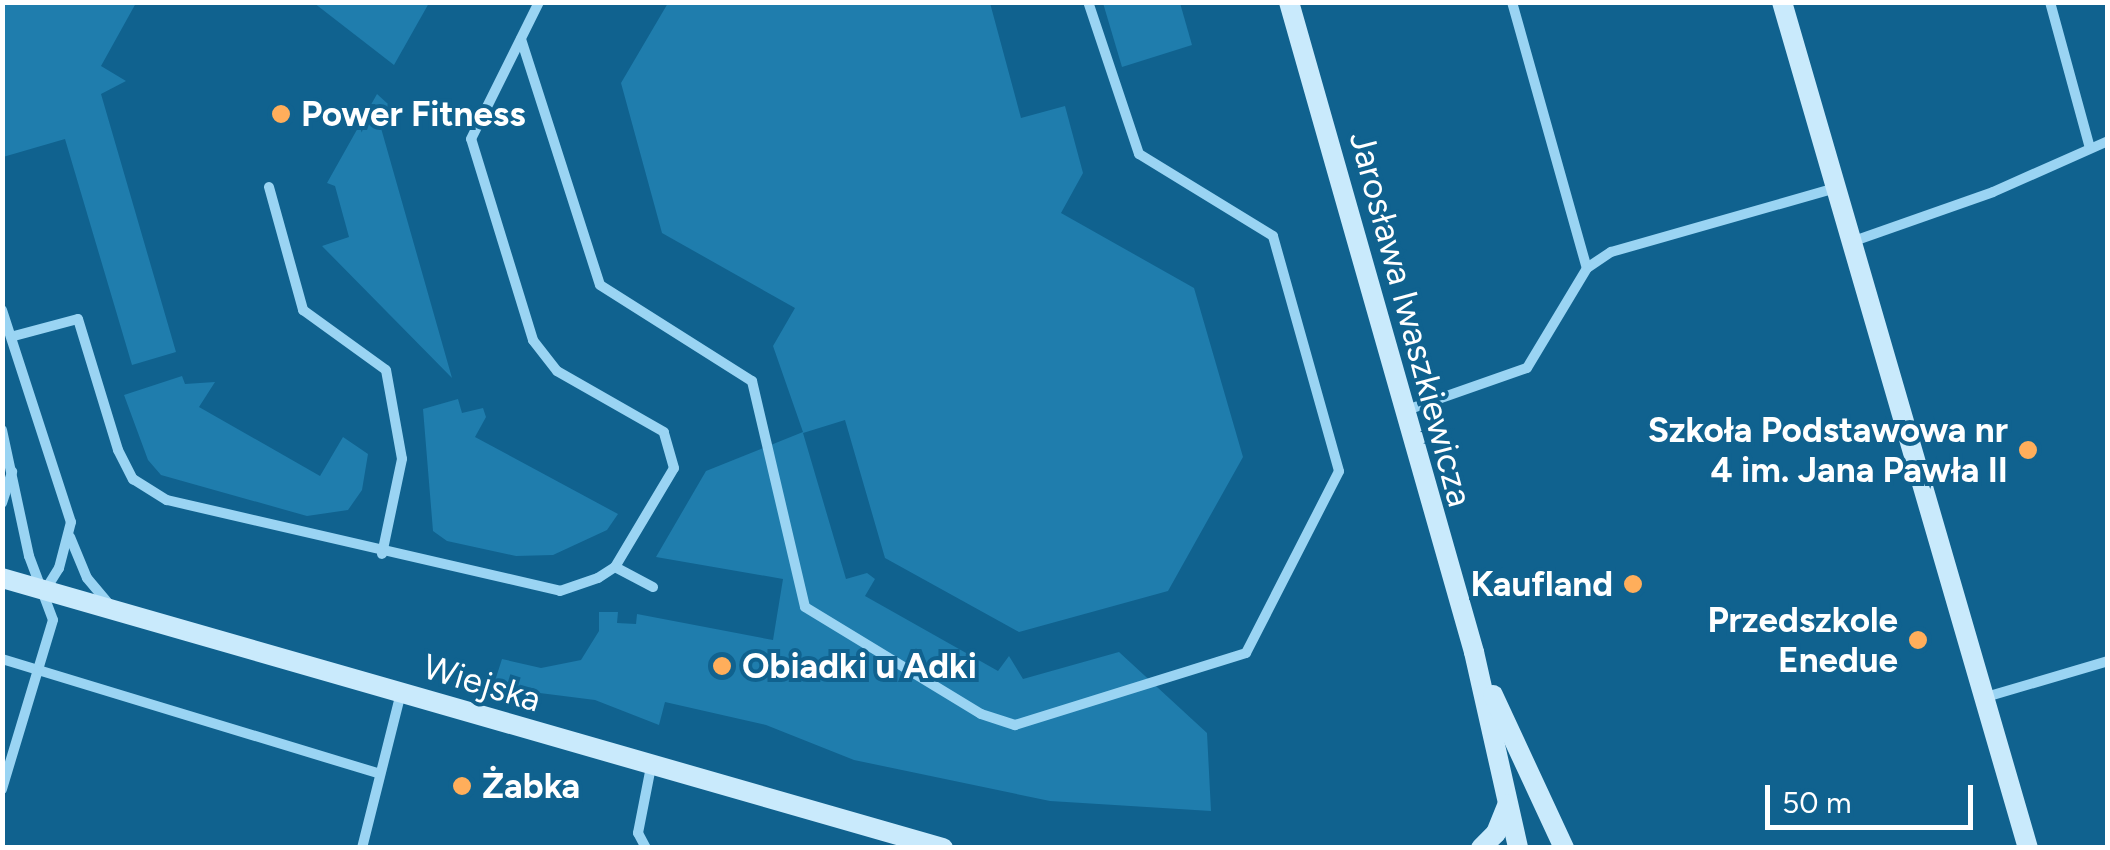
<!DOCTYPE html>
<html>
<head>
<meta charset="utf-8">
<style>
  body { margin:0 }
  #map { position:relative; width:2110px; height:850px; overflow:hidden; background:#10628f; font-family:Figtree,sans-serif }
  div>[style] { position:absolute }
  .green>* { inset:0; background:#1f7dad }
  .street>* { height:10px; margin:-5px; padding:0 5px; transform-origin:5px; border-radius:5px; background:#9ad4f3 }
  .secondary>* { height:20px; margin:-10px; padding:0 10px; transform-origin:10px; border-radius:10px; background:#c9eafc }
  .dots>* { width:28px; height:28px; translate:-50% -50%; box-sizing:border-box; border:5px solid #10628f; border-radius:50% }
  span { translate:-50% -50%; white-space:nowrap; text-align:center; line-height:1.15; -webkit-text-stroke:8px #10628f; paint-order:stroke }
  .poi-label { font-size:35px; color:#fff; font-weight:700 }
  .left { translate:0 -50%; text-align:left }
  .right { translate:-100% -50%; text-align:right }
  .street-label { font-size:35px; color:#fff }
  .frame { position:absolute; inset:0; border:5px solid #fff; pointer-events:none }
  .scale { position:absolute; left:1765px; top:785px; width:208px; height:45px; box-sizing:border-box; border:5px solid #fff; border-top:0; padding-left:12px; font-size:30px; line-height:35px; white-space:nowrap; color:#fff; -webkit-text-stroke:8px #10628f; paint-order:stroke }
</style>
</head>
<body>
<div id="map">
  <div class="green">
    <i style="clip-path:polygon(3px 2px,136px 3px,101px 66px,126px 81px,101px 94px,176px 352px,132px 365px,65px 139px,3px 157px)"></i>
    <i style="clip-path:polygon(314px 3px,429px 3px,394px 65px)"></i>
    <i style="clip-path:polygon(668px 3px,990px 3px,1021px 118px,1065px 106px,1083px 173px,1061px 213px,1194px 288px,1243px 457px,1168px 591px,1019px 632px,885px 558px,845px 420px,803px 433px,846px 579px,867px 573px,875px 579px,865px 596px,998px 671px,1009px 656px,1023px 679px,1119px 652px,1207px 733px,1211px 811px,1050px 801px,854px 760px,766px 725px,665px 702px,659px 725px,595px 700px,493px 687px,502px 659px,541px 668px,581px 660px,599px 631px,599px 612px,618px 612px,617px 623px,636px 624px,637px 614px,773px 640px,783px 579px,656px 557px,706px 471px,803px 432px,773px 346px,795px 308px,662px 233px,621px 83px)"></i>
    <i style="clip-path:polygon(1103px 3px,1180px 3px,1192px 45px,1122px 67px)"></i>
    <i style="clip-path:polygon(377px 94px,399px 114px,379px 121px,452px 378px,322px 246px,349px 237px,335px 186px,327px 183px)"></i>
    <i style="clip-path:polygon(182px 376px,185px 384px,215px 382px,199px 407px,320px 476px,343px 437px,368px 454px,362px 490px,348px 510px,307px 516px,161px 475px,148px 460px,124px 395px)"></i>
    <i style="clip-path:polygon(458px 399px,462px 413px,483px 408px,486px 417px,475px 437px,618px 514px,607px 530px,553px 555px,516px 556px,447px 541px,433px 531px,423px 409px)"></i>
  </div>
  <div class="street">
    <i style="left:1512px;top:2px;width:276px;rotate:74.3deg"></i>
    <i style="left:2050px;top:2px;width:151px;rotate:74.7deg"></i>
    <i style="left:521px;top:39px;width:258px;rotate:72.2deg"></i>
    <i style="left:600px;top:285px;width:180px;rotate:32.3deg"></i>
    <i style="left:752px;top:381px;width:232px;rotate:76.8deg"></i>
    <i style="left:805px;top:607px;width:206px;rotate:31.3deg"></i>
    <i style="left:981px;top:714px;width:36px;rotate:18deg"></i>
    <i style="left:1015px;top:725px;width:242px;rotate:-17.3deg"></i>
    <i style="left:1246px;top:653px;width:204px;rotate:-62.9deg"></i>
    <i style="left:1339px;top:471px;width:244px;rotate:-105.7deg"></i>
    <i style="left:1273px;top:236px;width:157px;rotate:-148.5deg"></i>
    <i style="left:1139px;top:154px;width:160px;rotate:-108.5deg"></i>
    <i style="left:269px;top:187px;width:128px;rotate:74.5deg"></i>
    <i style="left:303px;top:310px;width:102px;rotate:35.9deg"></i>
    <i style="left:386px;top:370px;width:90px;rotate:79.8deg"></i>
    <i style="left:402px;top:459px;width:97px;rotate:101.9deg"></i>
    <i style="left:1854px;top:241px;width:147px;rotate:-19.4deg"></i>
    <i style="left:1993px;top:192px;width:126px;rotate:-23.9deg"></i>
    <i style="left:2px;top:310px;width:223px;rotate:72deg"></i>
    <i style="left:71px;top:522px;width:48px;rotate:104.6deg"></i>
    <i style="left:59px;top:568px;width:26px;rotate:122deg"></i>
    <i style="left:14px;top:336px;width:66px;rotate:-14.9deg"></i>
    <i style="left:78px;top:319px;width:137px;rotate:73deg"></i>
    <i style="left:118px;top:450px;width:33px;rotate:63deg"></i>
    <i style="left:133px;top:479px;width:40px;rotate:32deg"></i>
    <i style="left:167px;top:500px;width:403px;rotate:13deg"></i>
    <i style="left:560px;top:591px;width:40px;rotate:-18.9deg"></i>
    <i style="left:598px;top:578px;width:20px;rotate:-33deg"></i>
    <i style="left:615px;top:567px;width:115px;rotate:-59.2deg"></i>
    <i style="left:674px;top:468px;width:37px;rotate:-106deg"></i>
    <i style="left:664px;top:432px;width:123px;rotate:-150.3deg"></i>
    <i style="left:557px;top:371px;width:39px;rotate:-128deg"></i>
    <i style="left:533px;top:340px;width:210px;rotate:-107.1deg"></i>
    <i style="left:471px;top:139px;width:153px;rotate:-63.6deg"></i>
    <i style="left:1404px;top:411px;width:130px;rotate:-19.3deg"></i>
    <i style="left:1527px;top:368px;width:117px;rotate:-59deg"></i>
    <i style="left:1587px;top:268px;width:29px;rotate:-34deg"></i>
    <i style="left:1611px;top:252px;width:234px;rotate:-15.9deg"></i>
    <i style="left:2px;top:430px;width:129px;rotate:77.9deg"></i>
    <i style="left:29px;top:556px;width:68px;rotate:69.4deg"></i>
    <i style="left:53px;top:620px;width:177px;rotate:106.8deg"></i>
    <i style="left:2px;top:503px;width:33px;rotate:-72deg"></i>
    <i style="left:70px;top:537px;width:44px;rotate:67.5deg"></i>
    <i style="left:87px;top:578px;width:35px;rotate:50deg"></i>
    <i style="left:615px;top:567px;width:43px;rotate:27.8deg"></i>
    <i style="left:2px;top:659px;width:395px;rotate:16.9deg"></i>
    <i style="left:1986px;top:697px;width:127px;rotate:-16.4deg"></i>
    <i style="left:362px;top:848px;width:160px;rotate:-75.9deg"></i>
    <i style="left:646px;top:848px;width:17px;rotate:-118deg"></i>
    <i style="left:638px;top:833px;width:67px;rotate:-78.9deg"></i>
  </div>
  <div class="secondary">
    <i style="left:1289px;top:2px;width:676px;rotate:74.11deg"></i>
    <i style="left:1474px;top:652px;width:201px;rotate:77.3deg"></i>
    <i style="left:1782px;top:2px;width:881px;rotate:73.79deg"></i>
    <i style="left:2px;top:578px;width:979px;rotate:16.01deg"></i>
    <i style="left:1493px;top:695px;width:169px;rotate:65.1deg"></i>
    <i style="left:1481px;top:848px;width:21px;rotate:-45deg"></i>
    <i style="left:1496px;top:833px;width:31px;rotate:-68deg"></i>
  </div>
  <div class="dots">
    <i style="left:281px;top:114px;background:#ffae5b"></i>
    <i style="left:2028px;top:450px;background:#ffae5b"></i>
    <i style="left:1633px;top:584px;background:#ffae5b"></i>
    <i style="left:1918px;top:640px;background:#ffae5b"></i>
    <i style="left:722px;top:666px;background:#ffae5b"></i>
    <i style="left:462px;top:786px;background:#ffae5b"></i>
  </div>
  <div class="poi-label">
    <span class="left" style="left:301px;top:114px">Power Fitness</span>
    <span class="right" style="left:2008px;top:450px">Szkoła Podstawowa nr<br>4 im. Jana Pawła II</span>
    <span class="right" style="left:1613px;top:584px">Kaufland</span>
    <span class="right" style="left:1898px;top:640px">Przedszkole<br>Enedue</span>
    <span class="left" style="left:742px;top:666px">Obiadki u Adki</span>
    <span class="left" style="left:482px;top:786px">Żabka</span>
  </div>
  <div class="street-label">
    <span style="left:1411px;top:319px;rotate:75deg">Jarosława Iwaszkiewicza</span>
    <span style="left:482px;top:683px;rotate:17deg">Wiejska</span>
  </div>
  <div class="frame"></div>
  <div class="scale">50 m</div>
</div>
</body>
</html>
